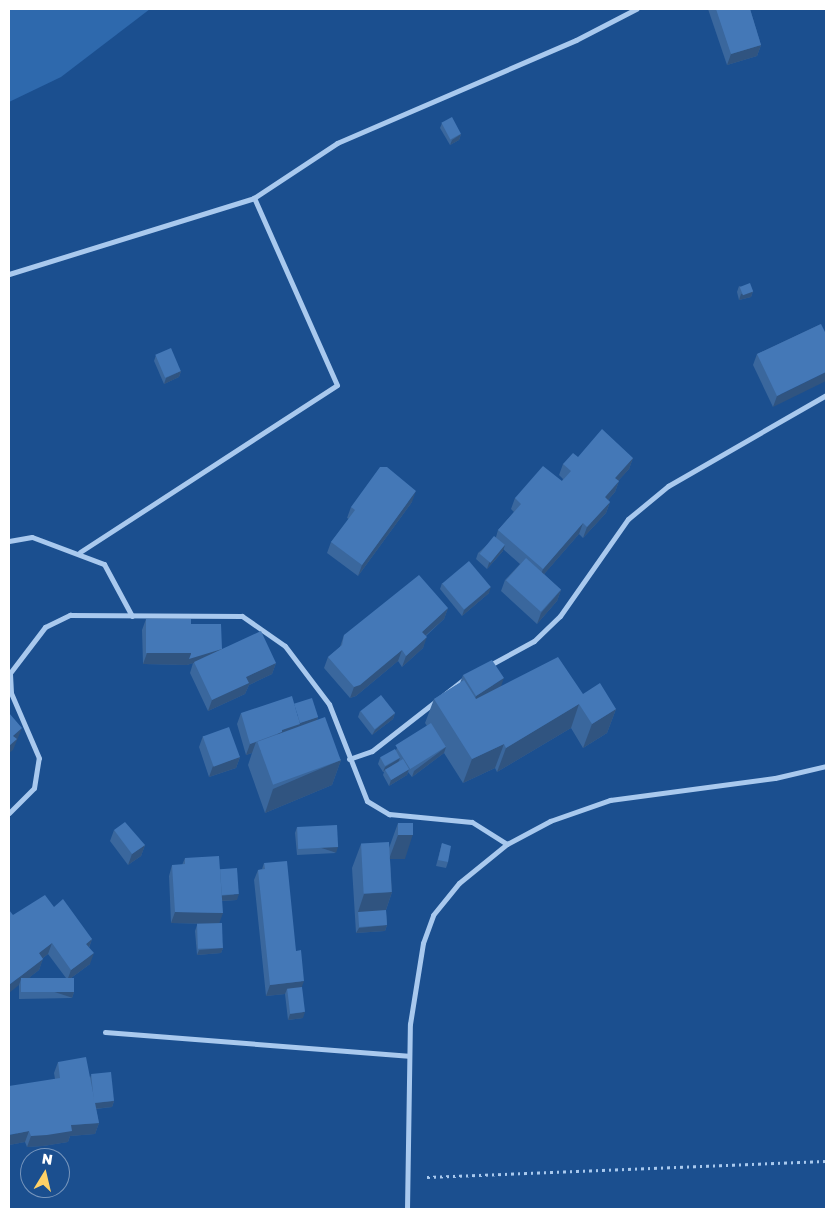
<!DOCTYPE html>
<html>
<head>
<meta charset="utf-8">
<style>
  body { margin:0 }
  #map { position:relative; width:835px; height:1218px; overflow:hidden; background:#1b4f8f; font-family:"Golos Text",sans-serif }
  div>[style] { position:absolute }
  .green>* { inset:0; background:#2e69ad }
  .path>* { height:3px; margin-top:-1.5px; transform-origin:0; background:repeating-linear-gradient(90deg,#a9c9ee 0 2.5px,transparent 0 6.5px) }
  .minor>* { height:5px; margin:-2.5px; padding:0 2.5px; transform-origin:2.5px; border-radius:2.5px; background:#a9c9ee }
  .wall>* { inset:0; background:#3a679d }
  .shaded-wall>* { inset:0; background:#305480; transform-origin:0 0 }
  .building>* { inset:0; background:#4478b7; transform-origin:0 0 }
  span { translate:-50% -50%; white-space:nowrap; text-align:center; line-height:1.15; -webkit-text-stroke:4.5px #1b4f8f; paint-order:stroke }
  .frame { position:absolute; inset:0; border:10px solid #fff; pointer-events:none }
  .north { position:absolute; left:20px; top:1148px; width:50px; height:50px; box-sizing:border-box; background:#1b4f8f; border:1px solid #7695bc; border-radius:50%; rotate:9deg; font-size:14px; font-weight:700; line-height:20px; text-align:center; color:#fff }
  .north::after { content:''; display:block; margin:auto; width:18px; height:22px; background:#ffd166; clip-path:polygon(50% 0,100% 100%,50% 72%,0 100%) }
</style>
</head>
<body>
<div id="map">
  <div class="green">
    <i style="clip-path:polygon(9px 9px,150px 9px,61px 77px,9px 102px)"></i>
  </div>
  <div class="path">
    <i style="left:427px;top:1177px;width:399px;rotate:-2.3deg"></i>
  </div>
  <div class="minor">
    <i style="left:9px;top:274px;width:257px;rotate:-17.2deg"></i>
    <i style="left:254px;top:198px;width:100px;rotate:-33.5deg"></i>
    <i style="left:337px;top:143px;width:260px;rotate:-23.3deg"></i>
    <i style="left:576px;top:40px;width:68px;rotate:-27.3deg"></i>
    <i style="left:9px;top:541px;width:23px;rotate:-10deg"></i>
    <i style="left:32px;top:537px;width:77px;rotate:20.6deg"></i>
    <i style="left:104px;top:564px;width:59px;rotate:61.7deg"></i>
    <i style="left:80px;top:552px;width:306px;rotate:-33deg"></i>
    <i style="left:337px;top:385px;width:205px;rotate:-113.9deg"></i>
    <i style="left:490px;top:665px;width:50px;rotate:-28.6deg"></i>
    <i style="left:534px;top:641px;width:36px;rotate:-44deg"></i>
    <i style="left:560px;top:616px;width:118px;rotate:-55deg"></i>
    <i style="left:628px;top:519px;width:52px;rotate:-39.5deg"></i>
    <i style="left:668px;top:486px;width:182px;rotate:-29.9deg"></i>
    <i style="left:349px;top:759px;width:24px;rotate:-19deg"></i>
    <i style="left:372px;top:751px;width:117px;rotate:-38deg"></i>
    <i style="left:9px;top:813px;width:35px;rotate:-45deg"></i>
    <i style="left:34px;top:788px;width:30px;rotate:-81deg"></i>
    <i style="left:39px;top:758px;width:71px;rotate:-113.3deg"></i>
    <i style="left:11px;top:693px;width:20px;rotate:-93deg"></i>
    <i style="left:10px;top:673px;width:58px;rotate:-52.7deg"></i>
    <i style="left:45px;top:627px;width:28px;rotate:-26deg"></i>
    <i style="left:70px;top:615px;width:172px;rotate:0.3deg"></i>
    <i style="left:242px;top:616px;width:52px;rotate:34.9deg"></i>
    <i style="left:285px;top:646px;width:73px;rotate:52.8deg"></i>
    <i style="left:329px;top:704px;width:104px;rotate:68.6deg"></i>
    <i style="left:367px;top:801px;width:26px;rotate:31deg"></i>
    <i style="left:389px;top:814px;width:83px;rotate:5.5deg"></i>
    <i style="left:472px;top:822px;width:41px;rotate:32.2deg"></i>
    <i style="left:105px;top:1032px;width:304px;rotate:4.5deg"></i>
    <i style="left:407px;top:1209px;width:185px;rotate:-89.1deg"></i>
    <i style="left:410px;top:1024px;width:82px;rotate:-80.9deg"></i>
    <i style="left:423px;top:943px;width:30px;rotate:-70deg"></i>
    <i style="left:433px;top:915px;width:41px;rotate:-50.9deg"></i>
    <i style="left:459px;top:883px;width:62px;rotate:-39.1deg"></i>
    <i style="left:507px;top:844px;width:49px;rotate:-28.1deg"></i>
    <i style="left:550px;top:821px;width:64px;rotate:-19.3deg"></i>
    <i style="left:610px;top:800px;width:166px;rotate:-7.6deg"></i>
    <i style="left:775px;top:778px;width:52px;rotate:-13.2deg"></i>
  </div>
  <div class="wall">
    <i style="clip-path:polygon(708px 9px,750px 9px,761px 45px,757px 56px,727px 65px)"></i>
    <i style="clip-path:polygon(442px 123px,461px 134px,459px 140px,450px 145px,440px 128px)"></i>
    <i style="clip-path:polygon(739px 286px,753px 291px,751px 297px,739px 300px,737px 292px)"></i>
    <i style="clip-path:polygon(821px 324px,773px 407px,753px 365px,757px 354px)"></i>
    <i style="clip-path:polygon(156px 355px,181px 371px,179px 377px,164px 384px,154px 361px)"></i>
    <i style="clip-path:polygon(578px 457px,633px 458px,629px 469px,618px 481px,619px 481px,615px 492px,608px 500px,610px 502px,606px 513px,583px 538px,579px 534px,544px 574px,561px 590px,557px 601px,537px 624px,501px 591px,505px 580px,520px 564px,503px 549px,503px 551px,487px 569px,476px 559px,478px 553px,496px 537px,498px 530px,514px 512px,511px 509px,515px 498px,562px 481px,563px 479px,559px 475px,563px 464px)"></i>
    <i style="clip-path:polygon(412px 502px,358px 576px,327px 553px,331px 542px,349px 519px,347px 518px,351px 507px)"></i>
    <i style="clip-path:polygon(442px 583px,489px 593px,462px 616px,440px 589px)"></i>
    <i style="clip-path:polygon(448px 608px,444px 619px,426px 636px,423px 648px,402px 667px,398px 661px,356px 696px,350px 698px,324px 668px,328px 657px,340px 647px,344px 635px)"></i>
    <i style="clip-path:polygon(146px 619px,191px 624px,222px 649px,276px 663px,272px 674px,249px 685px,245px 694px,208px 711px,190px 673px,193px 663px,187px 665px,143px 664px,142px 630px)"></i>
    <i style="clip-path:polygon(463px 675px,501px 687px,583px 694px,616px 709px,607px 733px,583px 748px,571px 728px,497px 772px,495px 768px,463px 783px,444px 753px,412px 777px,408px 772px,407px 775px,389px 786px,383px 775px,384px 772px,383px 772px,378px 764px,380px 758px,396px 750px,397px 748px,427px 726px,425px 723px,434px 699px,460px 683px)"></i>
    <i style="clip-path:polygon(360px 711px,395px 713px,393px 719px,372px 735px,358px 717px)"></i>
    <i style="clip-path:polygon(241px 713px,318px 717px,317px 720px,341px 760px,332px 785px,265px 813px,248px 765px,252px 753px,246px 755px,237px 724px)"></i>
    <i style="clip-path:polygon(203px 736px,240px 757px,236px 768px,209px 777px,199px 747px)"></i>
    <i style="clip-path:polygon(398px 823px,405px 859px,390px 859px,392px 892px,386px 910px,387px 925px,385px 931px,356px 933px,352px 868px,361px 844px,389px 848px)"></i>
    <i style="clip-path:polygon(297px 827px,336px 853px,297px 855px,295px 833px)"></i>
    <i style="clip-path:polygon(114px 830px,145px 845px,141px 856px,128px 865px,110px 841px)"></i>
    <i style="clip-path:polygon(442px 843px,448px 862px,446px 868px,436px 866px)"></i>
    <i style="clip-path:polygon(185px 858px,220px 869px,237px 900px,222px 901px,219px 923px,223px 948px,221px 953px,197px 955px,195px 931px,197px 925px,217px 924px,171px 923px,169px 876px,172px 865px,182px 865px)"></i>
    <i style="clip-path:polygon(264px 863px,296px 951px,302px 988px,303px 1018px,288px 1020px,285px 994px,266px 996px,254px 880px,258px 870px,262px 869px)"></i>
    <i style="clip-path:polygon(evenodd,54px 907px,92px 939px,89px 948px,90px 964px,71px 978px,74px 992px,72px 998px,19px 999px,19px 985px,13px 915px,54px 907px,48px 954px,66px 978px,27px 979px,39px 970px,43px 958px,48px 954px)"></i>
    <i style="clip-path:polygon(58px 1062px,90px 1078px,91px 1075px,114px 1101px,112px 1107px,96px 1109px,99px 1123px,95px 1134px,70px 1136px,68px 1142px,43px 1146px,27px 1147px,25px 1142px,9px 1145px,55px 1079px,54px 1073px)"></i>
  </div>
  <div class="shaded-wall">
    <i style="clip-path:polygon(761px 45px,757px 56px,727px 65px,731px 54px)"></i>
    <i style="clip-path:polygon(461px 134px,459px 140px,450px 145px,452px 140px)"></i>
    <i style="clip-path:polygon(753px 291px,751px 297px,739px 300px,741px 294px)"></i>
    <i style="clip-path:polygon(181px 371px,179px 377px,164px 384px,166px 378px)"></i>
    <i style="clip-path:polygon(826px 372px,826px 381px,773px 407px,777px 396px)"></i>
    <i style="clip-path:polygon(633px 458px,629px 469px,611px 489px,615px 478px)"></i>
    <i style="clip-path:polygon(619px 481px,615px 492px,601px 508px,605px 497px)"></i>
    <i style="clip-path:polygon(416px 491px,412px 502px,358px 576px,362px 565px)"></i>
    <i style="clip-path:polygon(610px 502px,606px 513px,583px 538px,587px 527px)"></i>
    <i style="clip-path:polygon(583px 523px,579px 534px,539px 580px,543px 569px)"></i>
    <i style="clip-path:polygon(505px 545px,503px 551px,487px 569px,489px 563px)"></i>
    <i style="clip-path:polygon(491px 587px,489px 593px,462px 616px,464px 610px)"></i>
    <i style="clip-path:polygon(561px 590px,557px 601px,537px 624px,541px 613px)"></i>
    <i style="clip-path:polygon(448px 608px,444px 619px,418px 642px,422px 632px)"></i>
    <i style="clip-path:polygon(427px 637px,423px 648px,402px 667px,406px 656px)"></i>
    <i style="clip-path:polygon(222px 649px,220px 655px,187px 665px,143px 664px,147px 653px)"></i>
    <i style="clip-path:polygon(402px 650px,398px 661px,356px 696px,350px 698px,354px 687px)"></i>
    <i style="clip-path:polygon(276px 663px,272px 674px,249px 685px,245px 694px,208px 711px,212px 700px,246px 677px)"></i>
    <i style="clip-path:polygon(504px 678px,495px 703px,467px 720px,476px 696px)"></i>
    <i style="clip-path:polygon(579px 704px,571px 728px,497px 772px,506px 748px)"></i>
    <i style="clip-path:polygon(616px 709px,607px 733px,583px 748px,592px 724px)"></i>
    <i style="clip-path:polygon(395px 713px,393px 719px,372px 735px,375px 730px)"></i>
    <i style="clip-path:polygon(318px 717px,316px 722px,260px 751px,282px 730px,296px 724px)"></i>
    <i style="clip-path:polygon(22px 728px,13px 750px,9px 753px,9px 746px,13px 736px)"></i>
    <i style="clip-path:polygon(256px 742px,252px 753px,246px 755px,250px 744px)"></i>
    <i style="clip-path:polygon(504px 744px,495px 768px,463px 783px,472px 759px)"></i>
    <i style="clip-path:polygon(446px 747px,444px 753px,412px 777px,414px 771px)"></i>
    <i style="clip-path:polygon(240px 757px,236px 768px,209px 777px,213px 766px)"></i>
    <i style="clip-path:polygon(400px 758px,398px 763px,385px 770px,383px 772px,385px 767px)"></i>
    <i style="clip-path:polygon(341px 760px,332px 785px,265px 813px,273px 789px)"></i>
    <i style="clip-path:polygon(409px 769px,407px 775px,389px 786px,391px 780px)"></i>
    <i style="clip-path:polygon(413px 834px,405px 859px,389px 859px,398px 835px)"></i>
    <i style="clip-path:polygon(145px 845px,141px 856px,128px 865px,132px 854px)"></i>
    <i style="left:338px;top:847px;width:6px;height:39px;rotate:108deg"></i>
    <i style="clip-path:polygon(392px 892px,384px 916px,358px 912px,364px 894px)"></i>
    <i style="clip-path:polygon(239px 894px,237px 900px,217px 901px,219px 896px)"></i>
    <i style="clip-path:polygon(175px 912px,223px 913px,219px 924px,171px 923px)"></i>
    <i style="clip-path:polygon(387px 925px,385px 931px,356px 933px,359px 928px)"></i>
    <i style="clip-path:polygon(92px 939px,88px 950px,86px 944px)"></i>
    <i style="clip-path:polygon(52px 943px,48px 954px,35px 964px,39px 953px)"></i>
    <i style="clip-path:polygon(223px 948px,221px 953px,197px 955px,199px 950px)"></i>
    <i style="clip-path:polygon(94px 953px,90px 964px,67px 981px,71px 970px)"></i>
    <i style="clip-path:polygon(43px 959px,39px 970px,21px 984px,21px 979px,19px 985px,9px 993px,9px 985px)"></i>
    <i style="clip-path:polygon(304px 981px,300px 992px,287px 989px,285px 994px,266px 996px,270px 985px)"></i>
    <i style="left:74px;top:992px;width:6px;height:53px;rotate:108deg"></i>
    <i style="clip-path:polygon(305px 1012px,303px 1018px,288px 1020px,290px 1014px)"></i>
    <i style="clip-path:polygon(114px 1101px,112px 1107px,93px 1109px,95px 1103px)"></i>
    <i style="clip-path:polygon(99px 1123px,95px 1134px,70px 1136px,68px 1142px,43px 1146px,27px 1147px,31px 1136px,71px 1125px)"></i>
    <i style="clip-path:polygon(29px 1131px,25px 1142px,9px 1145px,9px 1135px)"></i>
  </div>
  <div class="building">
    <i style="clip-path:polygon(716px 9px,750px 9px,761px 45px,731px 54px)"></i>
    <i style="left:452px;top:117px;width:19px;height:12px;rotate:62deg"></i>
    <i style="left:750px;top:283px;width:9px;height:11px;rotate:69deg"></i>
    <i style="clip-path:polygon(821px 324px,826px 334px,826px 372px,777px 396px,757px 354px)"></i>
    <i style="left:171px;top:348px;width:25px;height:17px;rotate:67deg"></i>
    <i style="clip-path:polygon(602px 429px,633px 458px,615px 478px,619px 481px,605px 497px,610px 502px,587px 527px,583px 523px,543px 569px,498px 530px,521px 504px,515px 498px,543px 466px,562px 481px,571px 471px,563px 464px,573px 453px,578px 457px)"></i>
    <i style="clip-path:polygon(380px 467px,387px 467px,416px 491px,362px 565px,331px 542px,355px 510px,351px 507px)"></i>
    <i style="left:494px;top:536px;width:14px;height:23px;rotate:39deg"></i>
    <i style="left:526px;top:558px;width:47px;height:30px;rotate:42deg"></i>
    <i style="left:469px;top:561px;width:34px;height:35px;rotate:50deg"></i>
    <i style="clip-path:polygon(419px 575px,448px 608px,422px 632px,427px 637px,406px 656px,402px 650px,360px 685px,354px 687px,328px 657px,342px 645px,344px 635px)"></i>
    <i style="left:146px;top:619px;width:45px;height:34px"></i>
    <i style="clip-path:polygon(191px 624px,221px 624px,222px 649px,189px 659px,191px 654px)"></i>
    <i style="clip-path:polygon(261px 631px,276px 663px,246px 677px,249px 683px,212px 700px,194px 662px)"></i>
    <i style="clip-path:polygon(558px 657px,583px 694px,600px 683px,616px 709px,592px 724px,579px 704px,506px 748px,504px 744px,472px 759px,434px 699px,464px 680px,476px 699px)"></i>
    <i style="clip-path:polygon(492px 660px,504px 678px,476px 696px,463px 675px)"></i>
    <i style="left:381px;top:695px;width:23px;height:26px;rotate:52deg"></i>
    <i style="clip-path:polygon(292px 696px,300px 724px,282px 730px,282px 732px,250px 744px,241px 713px)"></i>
    <i style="left:312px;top:698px;width:20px;height:19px;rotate:72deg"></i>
    <i style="clip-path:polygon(9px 713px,22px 728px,13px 736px,17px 739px,9px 746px)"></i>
    <i style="left:325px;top:717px;width:46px;height:72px;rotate:70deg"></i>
    <i style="left:431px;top:723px;width:28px;height:42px;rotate:58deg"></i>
    <i style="left:229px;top:727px;width:32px;height:28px;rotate:70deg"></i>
    <i style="left:395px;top:749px;width:10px;height:17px;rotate:61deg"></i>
    <i style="left:403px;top:759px;width:12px;height:21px;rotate:59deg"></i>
    <i style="clip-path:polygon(125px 822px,145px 845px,132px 854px,114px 830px)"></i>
    <i style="left:398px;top:823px;width:15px;height:12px"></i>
    <i style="left:337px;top:825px;width:22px;height:40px;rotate:87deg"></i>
    <i style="left:389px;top:842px;width:50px;height:28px;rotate:87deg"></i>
    <i style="clip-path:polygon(442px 843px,451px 846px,448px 862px,438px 860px)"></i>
    <i style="clip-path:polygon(219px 856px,223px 913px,175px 912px,172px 865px,185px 864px,185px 858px)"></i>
    <i style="clip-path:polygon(287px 861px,296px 951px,301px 950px,304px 981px,270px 985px,258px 870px,265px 869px,264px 863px)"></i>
    <i style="left:237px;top:868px;width:26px;height:17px;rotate:86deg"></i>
    <i style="clip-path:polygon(45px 895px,54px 907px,63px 899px,92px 939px,86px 944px,94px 953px,71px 970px,52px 943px,39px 953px,43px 959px,9px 985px,9px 910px,13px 915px)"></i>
    <i style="left:386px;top:910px;width:15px;height:28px;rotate:86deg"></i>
    <i style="left:222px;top:923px;width:25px;height:25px;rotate:88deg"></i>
    <i style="left:74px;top:978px;width:14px;height:53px;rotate:90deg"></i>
    <i style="left:302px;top:987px;width:25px;height:15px;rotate:83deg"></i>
    <i style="clip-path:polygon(86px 1057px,99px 1123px,71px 1125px,72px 1131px,47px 1135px,31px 1136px,29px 1131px,9px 1135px,9px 1086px,60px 1078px,58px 1062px)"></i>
    <i style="left:111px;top:1072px;width:29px;height:20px;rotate:84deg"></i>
  </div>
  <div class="frame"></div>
  <div class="north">N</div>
</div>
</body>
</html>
